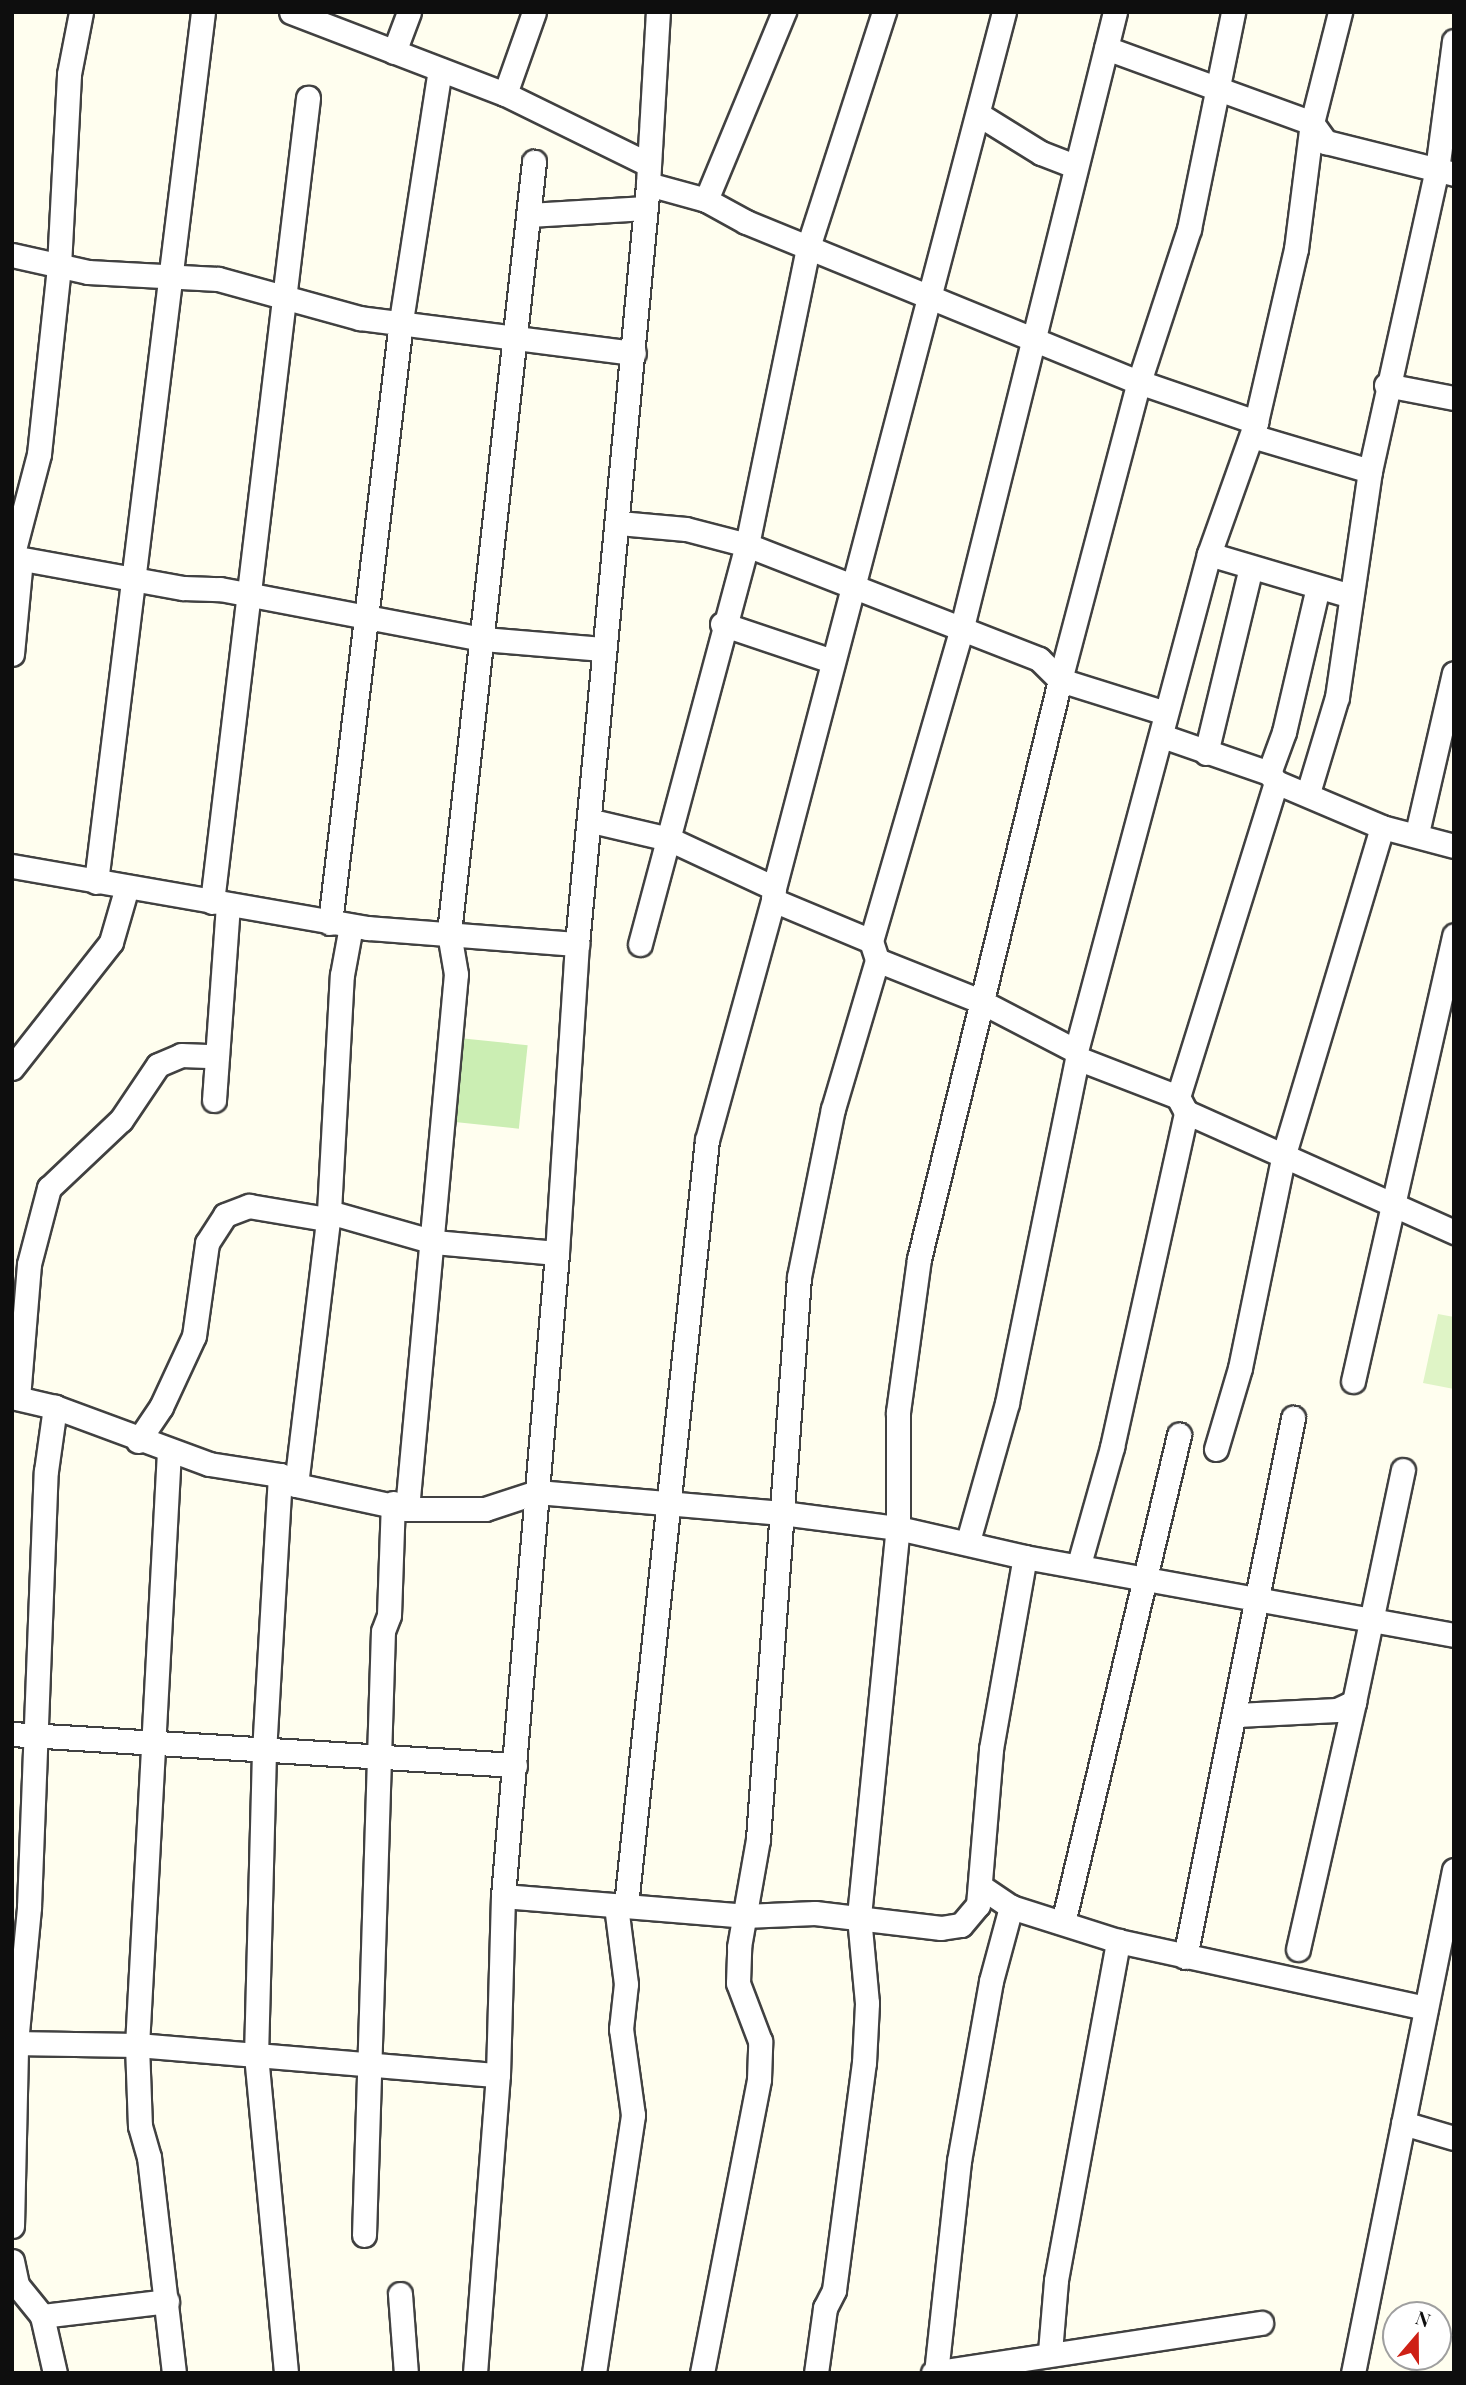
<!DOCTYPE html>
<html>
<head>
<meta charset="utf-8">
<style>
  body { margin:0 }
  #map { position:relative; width:1466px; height:2385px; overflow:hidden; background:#fffeef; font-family:"Playfair Display",serif }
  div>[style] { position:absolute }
  .green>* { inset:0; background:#cbeeb3; transform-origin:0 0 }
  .pitch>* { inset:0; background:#dff4c6 }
  .roads { filter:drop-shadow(2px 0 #414141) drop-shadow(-2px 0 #414141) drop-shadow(0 2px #414141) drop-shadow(0 -2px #414141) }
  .minor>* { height:23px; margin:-11.5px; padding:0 11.5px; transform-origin:11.5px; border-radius:11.5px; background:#fff }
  span { translate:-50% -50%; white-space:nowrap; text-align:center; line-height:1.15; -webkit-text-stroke:7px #fff; paint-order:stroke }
  .frame { position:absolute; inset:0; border:14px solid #0e0e0e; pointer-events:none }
  .north { position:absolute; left:1382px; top:2301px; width:70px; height:70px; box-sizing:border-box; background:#fff; border:2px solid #9f9f9f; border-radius:50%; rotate:20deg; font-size:19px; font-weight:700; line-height:28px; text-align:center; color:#0e0e0e }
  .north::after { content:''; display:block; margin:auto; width:24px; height:32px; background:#ce2116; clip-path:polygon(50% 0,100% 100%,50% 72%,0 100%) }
</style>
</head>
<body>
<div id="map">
  <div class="green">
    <i style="left:459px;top:1038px;width:69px;height:84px;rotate:6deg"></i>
  </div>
  <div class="pitch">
    <i style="clip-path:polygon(1438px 1314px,1454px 1317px,1454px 1389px,1423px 1383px)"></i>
  </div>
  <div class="roads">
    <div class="minor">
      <i style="left:291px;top:12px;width:229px;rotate:21deg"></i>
      <i style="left:505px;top:94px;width:157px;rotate:26.1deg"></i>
      <i style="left:1106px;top:48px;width:219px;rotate:20deg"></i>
      <i style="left:1312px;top:123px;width:24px;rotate:54deg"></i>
      <i style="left:1326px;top:142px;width:132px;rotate:14deg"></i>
      <i style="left:394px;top:52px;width:43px;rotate:-69.4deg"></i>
      <i style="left:505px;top:94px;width:87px;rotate:-70.5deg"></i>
      <i style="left:978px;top:114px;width:74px;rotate:31.8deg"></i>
      <i style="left:1041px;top:153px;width:36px;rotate:21deg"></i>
      <i style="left:648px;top:184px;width:60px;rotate:15.4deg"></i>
      <i style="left:706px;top:200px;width:46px;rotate:28.8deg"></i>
      <i style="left:746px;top:222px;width:424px;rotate:22.2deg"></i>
      <i style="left:1139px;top:382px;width:124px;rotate:18.9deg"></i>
      <i style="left:706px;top:200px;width:204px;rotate:-67.5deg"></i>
      <i style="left:529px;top:215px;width:117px;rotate:-3.4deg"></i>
      <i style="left:12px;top:255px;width:78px;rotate:12.6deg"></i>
      <i style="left:88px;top:272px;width:130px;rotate:3.1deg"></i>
      <i style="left:218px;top:279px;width:147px;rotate:15.4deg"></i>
      <i style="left:360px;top:318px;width:276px;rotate:7.3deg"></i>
      <i style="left:1386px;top:385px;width:69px;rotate:10.8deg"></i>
      <i style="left:1252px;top:436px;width:123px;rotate:16.5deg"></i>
      <i style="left:619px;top:523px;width:67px;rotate:5.1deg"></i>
      <i style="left:686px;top:529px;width:63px;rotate:14.7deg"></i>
      <i style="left:747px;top:545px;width:313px;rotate:21.3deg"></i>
      <i style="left:1039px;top:659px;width:30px;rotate:45deg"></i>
      <i style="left:1060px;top:680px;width:110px;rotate:17.4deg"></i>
      <i style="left:1209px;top:554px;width:148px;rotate:16.5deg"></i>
      <i style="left:12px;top:557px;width:174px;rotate:10.3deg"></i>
      <i style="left:183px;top:588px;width:37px;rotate:2deg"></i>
      <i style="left:220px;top:589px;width:268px;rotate:10.8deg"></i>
      <i style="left:483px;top:639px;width:120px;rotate:4.8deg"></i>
      <i style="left:12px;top:557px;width:106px;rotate:-75.3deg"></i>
      <i style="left:39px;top:454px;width:189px;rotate:-83.9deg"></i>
      <i style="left:59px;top:266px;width:192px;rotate:-87deg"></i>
      <i style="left:69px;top:74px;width:63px;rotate:-79deg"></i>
      <i style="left:722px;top:624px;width:116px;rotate:18.6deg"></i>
      <i style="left:12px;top:654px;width:95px;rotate:-84.6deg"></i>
      <i style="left:1162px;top:736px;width:113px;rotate:19.1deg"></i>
      <i style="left:1269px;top:773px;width:11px;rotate:52deg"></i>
      <i style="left:1276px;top:782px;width:115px;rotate:23deg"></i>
      <i style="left:1382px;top:827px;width:74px;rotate:14.8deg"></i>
      <i style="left:1206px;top:753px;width:191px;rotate:-76.4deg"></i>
      <i style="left:1269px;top:773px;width:44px;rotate:-69.9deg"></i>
      <i style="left:1284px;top:732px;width:149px;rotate:-76.8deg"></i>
      <i style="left:1308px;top:793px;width:100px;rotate:-73.2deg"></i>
      <i style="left:1337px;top:697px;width:228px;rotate:-81.7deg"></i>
      <i style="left:1370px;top:471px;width:308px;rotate:-77.5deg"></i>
      <i style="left:1437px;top:170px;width:130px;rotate:-82.5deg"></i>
      <i style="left:592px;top:821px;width:79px;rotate:13.2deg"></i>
      <i style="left:669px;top:839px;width:116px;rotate:25deg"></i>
      <i style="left:774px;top:888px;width:12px;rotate:95deg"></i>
      <i style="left:773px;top:900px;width:106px;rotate:22.7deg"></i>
      <i style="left:871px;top:941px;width:20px;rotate:72deg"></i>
      <i style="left:877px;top:960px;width:111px;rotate:21.7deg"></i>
      <i style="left:980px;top:1001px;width:108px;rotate:27.5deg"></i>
      <i style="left:1076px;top:1051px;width:7px;rotate:82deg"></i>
      <i style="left:1077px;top:1058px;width:108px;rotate:21.1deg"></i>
      <i style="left:1178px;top:1097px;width:17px;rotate:62deg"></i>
      <i style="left:1186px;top:1112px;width:294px;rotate:24.1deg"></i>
      <i style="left:1417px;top:833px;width:164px;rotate:-77deg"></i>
      <i style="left:12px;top:866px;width:361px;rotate:9.9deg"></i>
      <i style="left:368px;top:928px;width:210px;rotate:4.4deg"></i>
      <i style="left:96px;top:882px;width:877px;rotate:-82.99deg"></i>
      <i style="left:774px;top:888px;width:906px;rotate:-75.29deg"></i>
      <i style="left:212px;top:902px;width:810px;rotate:-83.19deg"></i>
      <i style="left:330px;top:923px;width:606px;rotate:-83.27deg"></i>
      <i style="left:401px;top:321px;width:254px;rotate:-81.2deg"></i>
      <i style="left:871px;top:941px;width:323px;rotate:-73.8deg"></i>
      <i style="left:961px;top:631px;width:638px;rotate:-76.03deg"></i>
      <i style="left:640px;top:944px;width:413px;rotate:-75deg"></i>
      <i style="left:747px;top:545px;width:307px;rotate:-78.4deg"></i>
      <i style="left:809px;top:244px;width:244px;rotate:-72.1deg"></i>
      <i style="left:1076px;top:1051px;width:514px;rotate:-75.02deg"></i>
      <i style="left:1209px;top:554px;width:140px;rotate:-70.4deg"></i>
      <i style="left:1256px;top:422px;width:178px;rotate:-77deg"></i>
      <i style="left:1296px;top:249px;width:127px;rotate:-82.8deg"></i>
      <i style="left:1312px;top:123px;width:114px;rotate:-75.8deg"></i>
      <i style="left:12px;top:1068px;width:160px;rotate:-51.8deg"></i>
      <i style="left:111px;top:942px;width:57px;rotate:-73.8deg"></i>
      <i style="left:1178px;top:1097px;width:330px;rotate:-72.7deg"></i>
      <i style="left:214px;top:1100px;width:195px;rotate:-85.9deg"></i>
      <i style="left:329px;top:1212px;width:109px;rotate:15.9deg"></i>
      <i style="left:434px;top:1242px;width:123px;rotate:5.1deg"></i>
      <i style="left:1353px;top:1381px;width:457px;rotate:-77.2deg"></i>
      <i style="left:12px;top:1397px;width:44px;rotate:13.1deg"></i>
      <i style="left:55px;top:1407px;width:164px;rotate:20.3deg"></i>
      <i style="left:209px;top:1464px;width:72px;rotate:8.8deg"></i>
      <i style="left:280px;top:1475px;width:19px;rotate:32deg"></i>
      <i style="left:296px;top:1485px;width:114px;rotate:12.2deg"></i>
      <i style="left:407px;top:1509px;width:78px"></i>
      <i style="left:485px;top:1509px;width:55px;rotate:-18.1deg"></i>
      <i style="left:537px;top:1492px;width:246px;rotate:4.9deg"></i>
      <i style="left:782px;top:1513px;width:117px;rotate:7.4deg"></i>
      <i style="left:898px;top:1528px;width:130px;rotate:12.9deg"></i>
      <i style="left:1025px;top:1557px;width:436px;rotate:10.3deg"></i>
      <i style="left:18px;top:1398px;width:134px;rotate:-85.3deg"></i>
      <i style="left:29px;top:1264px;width:79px;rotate:-75.3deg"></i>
      <i style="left:49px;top:1188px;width:99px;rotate:-43.4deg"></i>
      <i style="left:121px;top:1120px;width:66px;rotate:-56.1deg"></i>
      <i style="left:158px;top:1065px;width:25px;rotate:-23deg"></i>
      <i style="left:181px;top:1055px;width:33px;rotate:2deg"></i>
      <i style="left:138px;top:1441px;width:41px;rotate:-55.9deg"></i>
      <i style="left:161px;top:1407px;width:78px;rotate:-65.1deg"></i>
      <i style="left:194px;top:1336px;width:94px;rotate:-82deg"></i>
      <i style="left:207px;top:1243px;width:33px;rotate:-57deg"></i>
      <i style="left:225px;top:1215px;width:26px;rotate:-21deg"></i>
      <i style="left:249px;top:1206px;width:78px;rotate:9.6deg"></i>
      <i style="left:1216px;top:1449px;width:84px;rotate:-73.5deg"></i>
      <i style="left:1240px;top:1368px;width:218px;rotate:-78.4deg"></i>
      <i style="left:1284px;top:1154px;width:341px;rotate:-73.3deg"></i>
      <i style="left:169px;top:1451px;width:595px;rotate:93.08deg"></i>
      <i style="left:137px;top:2045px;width:81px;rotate:87.9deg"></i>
      <i style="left:140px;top:2126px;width:32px;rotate:74deg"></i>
      <i style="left:149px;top:2157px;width:217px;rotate:83.4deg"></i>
      <i style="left:280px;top:1475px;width:276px;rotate:93.3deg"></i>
      <i style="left:264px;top:1751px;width:304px;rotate:91.5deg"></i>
      <i style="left:256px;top:2055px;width:319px;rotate:84.6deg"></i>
      <i style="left:296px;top:1485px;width:275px;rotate:-83.1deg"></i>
      <i style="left:329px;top:1212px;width:237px;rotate:-86.9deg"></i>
      <i style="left:342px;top:975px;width:50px;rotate:-79.6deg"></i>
      <i style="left:407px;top:1509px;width:537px;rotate:-84.77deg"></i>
      <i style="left:456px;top:974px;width:42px;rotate:-99.7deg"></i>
      <i style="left:449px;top:933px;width:776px;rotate:-83.71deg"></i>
      <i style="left:968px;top:1541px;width:143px;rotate:-74.2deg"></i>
      <i style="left:1007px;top:1403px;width:352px;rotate:-78.5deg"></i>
      <i style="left:1079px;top:1564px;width:122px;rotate:-74.2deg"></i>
      <i style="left:1112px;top:1447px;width:343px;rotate:-77.5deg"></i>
      <i style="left:1237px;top:1715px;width:100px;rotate:-2.9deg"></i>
      <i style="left:1337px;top:1710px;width:19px;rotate:-25deg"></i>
      <i style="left:1354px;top:1702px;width:237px;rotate:-78.1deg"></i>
      <i style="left:12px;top:1734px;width:504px;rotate:3.53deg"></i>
      <i style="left:980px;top:1886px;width:37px;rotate:34deg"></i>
      <i style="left:1011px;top:1907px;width:112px;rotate:17.6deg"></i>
      <i style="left:1118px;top:1941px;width:315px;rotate:12.3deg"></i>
      <i style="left:503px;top:1896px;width:242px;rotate:4.7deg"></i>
      <i style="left:744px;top:1916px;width:71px;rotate:-2.4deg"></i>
      <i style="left:815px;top:1913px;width:127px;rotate:6.8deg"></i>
      <i style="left:941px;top:1928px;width:20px;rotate:-9deg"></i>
      <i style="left:961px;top:1925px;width:26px;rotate:-50deg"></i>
      <i style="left:978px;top:1905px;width:157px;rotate:-85.2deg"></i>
      <i style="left:991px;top:1749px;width:195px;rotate:-80deg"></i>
      <i style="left:626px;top:1905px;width:769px;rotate:-83.96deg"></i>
      <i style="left:707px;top:1140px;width:249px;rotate:-74.6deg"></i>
      <i style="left:1063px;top:1923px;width:502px;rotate:-76.63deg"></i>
      <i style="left:1298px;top:1949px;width:253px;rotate:-77.2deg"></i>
      <i style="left:1185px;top:1957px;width:550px;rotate:-78.67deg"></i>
      <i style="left:12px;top:2043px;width:125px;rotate:0.9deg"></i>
      <i style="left:137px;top:2045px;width:362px;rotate:4.8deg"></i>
      <i style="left:1403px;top:2123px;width:53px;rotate:16.4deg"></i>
      <i style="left:12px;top:2226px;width:183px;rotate:-88.7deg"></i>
      <i style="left:16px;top:2043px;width:137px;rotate:-84.5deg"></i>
      <i style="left:29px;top:1907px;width:436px;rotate:-87.8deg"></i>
      <i style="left:46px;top:1471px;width:65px;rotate:-82deg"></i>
      <i style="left:364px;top:2235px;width:604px;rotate:-88.2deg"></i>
      <i style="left:383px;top:1631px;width:17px;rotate:-69deg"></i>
      <i style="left:389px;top:1615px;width:112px;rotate:-88deg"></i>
      <i style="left:12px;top:2261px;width:25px;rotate:78deg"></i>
      <i style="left:17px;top:2285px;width:40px;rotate:51deg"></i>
      <i style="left:42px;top:2316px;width:58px;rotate:77.2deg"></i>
      <i style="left:400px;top:2294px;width:79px;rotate:85.7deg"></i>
      <i style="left:42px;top:2316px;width:126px;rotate:-6.8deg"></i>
      <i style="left:1050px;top:2352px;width:72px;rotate:-85.2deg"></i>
      <i style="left:1056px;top:2280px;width:345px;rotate:-79.6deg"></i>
      <i style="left:475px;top:2373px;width:299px;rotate:-85.6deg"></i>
      <i style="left:498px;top:2075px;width:179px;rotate:-88.4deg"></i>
      <i style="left:503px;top:1896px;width:645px;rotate:-85.2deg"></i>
      <i style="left:557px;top:1253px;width:310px;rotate:-86.3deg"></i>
      <i style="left:577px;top:944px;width:763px;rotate:-84.66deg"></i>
      <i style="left:648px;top:184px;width:172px;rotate:-86.7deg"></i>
      <i style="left:594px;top:2373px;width:261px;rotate:-81.4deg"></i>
      <i style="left:633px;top:2115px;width:87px;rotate:-97.9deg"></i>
      <i style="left:621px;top:2029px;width:45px;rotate:-83.7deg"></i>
      <i style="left:626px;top:1984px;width:79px;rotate:-97.3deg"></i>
      <i style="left:702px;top:2373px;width:299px;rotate:-79deg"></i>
      <i style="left:759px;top:2079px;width:38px;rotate:-88deg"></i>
      <i style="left:760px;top:2041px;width:62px;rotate:-110.8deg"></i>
      <i style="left:738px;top:1983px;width:36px;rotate:-88deg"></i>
      <i style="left:739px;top:1947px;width:110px;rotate:-80deg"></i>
      <i style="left:758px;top:1839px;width:563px;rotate:-85.83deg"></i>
      <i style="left:799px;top:1277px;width:171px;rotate:-78.6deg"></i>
      <i style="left:833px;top:1109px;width:155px;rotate:-73.5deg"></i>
      <i style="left:816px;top:2373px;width:66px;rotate:-82.1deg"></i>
      <i style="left:825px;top:2308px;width:20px;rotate:-63deg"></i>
      <i style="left:834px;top:2290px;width:229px;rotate:-82.5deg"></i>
      <i style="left:864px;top:2063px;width:60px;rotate:-87.1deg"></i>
      <i style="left:867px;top:2003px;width:87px;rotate:-95.3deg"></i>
      <i style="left:859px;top:1916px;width:390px;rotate:-84.3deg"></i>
      <i style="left:898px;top:1528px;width:116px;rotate:-90deg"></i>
      <i style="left:898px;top:1412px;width:154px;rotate:-82.2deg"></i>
      <i style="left:919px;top:1259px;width:596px;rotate:-76.31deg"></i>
      <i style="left:1060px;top:680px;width:308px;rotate:-75.2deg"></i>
      <i style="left:1139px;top:382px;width:161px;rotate:-71.9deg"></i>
      <i style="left:1189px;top:229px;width:221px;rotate:-78.5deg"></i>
      <i style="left:933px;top:2373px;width:332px;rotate:-8.7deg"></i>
      <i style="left:936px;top:2373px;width:213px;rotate:-83.8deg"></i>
      <i style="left:959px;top:2161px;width:183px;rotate:-79.9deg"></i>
      <i style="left:991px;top:1981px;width:77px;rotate:-74.9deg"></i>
      <i style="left:1353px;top:2373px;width:513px;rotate:-78.65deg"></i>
    </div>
  </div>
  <div class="frame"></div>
  <div class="north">N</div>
</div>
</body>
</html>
